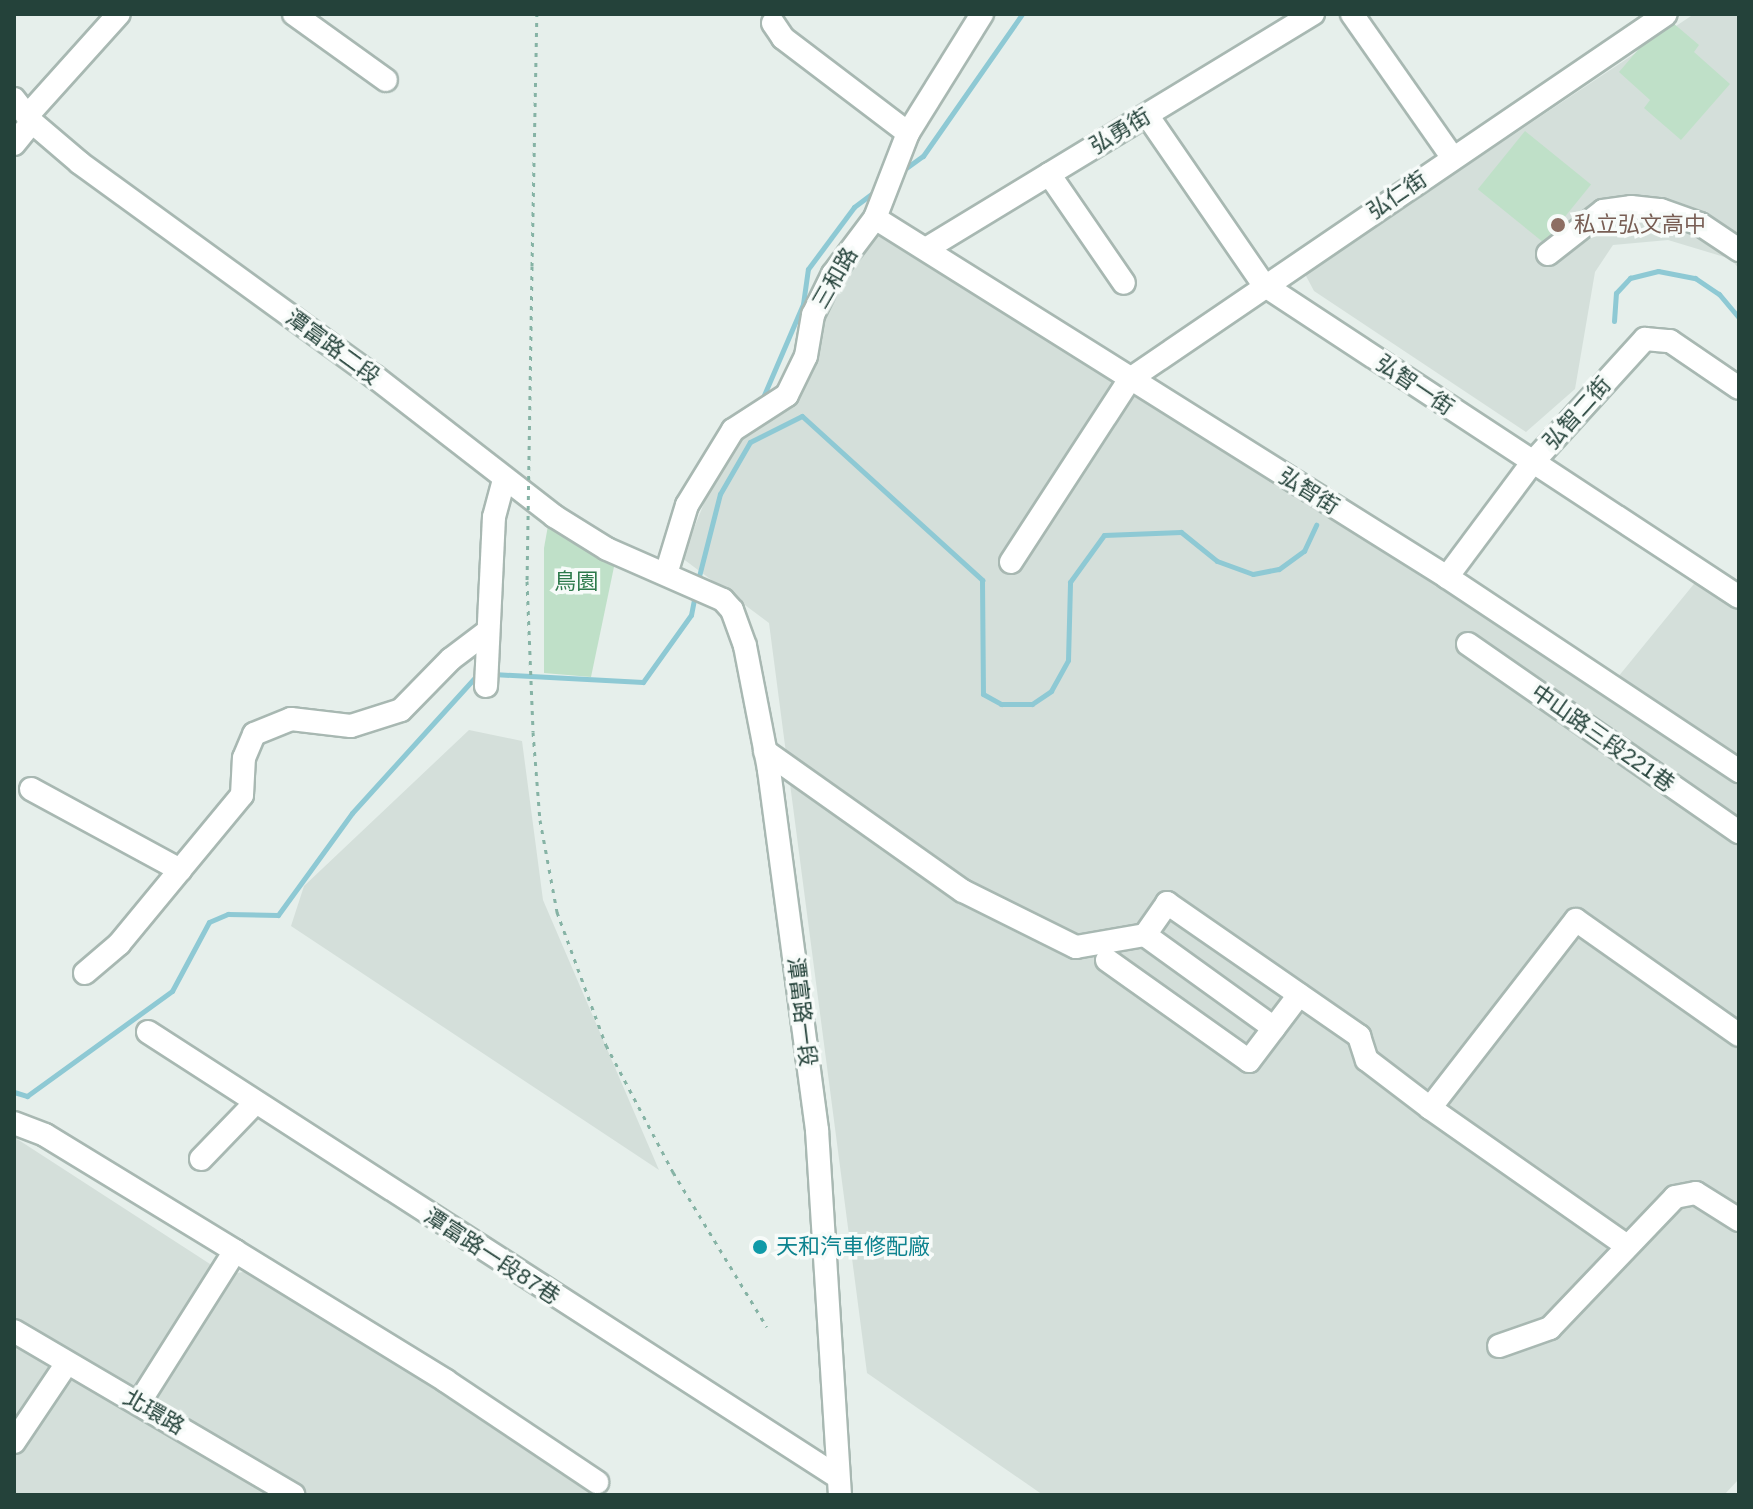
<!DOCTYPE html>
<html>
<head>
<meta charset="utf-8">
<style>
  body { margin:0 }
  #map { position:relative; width:1753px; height:1509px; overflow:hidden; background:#e6efeb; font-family:Arial,"Noto Sans TC",sans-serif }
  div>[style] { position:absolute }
  .built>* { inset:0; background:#d4dfda }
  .green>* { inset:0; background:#bfe0c8; transform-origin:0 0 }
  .stream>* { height:5px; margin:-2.5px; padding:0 2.5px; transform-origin:2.5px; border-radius:2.5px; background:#8ec9d4 }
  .path>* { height:3px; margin-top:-1.5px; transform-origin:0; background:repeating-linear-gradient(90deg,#86b3a5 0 4px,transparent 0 10px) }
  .roads { filter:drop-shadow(2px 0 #a8b8b2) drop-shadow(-2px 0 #a8b8b2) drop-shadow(0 2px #a8b8b2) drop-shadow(0 -2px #a8b8b2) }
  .minor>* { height:22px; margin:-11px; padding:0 11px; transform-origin:11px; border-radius:11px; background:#fff }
  .path-bridge>* { height:3px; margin-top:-1.5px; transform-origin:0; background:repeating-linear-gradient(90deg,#86b3a5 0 4px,transparent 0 10px) }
  .dots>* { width:22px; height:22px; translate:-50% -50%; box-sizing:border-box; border:4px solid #f7fbf9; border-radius:50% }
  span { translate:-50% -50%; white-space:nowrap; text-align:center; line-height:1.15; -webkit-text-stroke:7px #f7fbf9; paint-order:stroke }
  .street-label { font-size:22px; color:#24423a }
  .education-label { font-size:22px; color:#785e54 }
  .left { translate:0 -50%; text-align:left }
  .park-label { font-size:22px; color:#2d7a4b }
  .culture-label { font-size:22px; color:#0d838f }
  .frame { position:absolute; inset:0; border:16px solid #24423a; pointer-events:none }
</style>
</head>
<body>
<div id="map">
  <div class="built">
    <i style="clip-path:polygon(1694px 14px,1739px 14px,1739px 269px,1731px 259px,1668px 240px,1613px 245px,1595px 272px,1575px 389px,1526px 432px,1314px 291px,1305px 274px)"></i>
    <i style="clip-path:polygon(875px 232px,1609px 688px,1698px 579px,1739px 607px,1739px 1479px,1724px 1495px,1043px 1495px,867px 1373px,769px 623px,682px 558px,727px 446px,802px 393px,835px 286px)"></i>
    <i style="clip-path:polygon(469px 730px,522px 741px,543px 900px,659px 1170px,291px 926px,304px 886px)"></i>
    <i style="clip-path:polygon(14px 1137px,227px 1275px,253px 1270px,609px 1495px,14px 1495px)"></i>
  </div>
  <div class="green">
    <i style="clip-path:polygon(1666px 17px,1699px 45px,1694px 52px,1730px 84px,1681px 140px,1644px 108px,1650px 100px,1619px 72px)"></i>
    <i style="left:1525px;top:131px;width:85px;height:75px;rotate:39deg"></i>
    <i style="clip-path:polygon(549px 520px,615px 562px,591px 677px,544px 673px,544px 548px)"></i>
  </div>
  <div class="stream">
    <i style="left:902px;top:171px;width:26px;rotate:-36deg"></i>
    <i style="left:923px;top:156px;width:173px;rotate:-55.1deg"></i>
    <i style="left:1614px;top:321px;width:28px;rotate:-86deg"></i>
    <i style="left:1616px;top:293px;width:21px;rotate:-47deg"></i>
    <i style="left:1630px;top:278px;width:29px;rotate:-14deg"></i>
    <i style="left:1658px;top:271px;width:38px;rotate:11deg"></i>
    <i style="left:1695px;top:278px;width:29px;rotate:34deg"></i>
    <i style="left:1719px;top:294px;width:31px;rotate:50deg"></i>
    <i style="left:761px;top:402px;width:107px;rotate:-66.8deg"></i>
    <i style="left:803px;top:304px;width:35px;rotate:-82deg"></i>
    <i style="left:808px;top:269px;width:77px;rotate:-53.4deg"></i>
    <i style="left:854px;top:207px;width:30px;rotate:-37deg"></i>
    <i style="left:697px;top:584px;width:93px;rotate:-75.7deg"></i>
    <i style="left:720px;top:494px;width:60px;rotate:-60deg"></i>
    <i style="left:750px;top:442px;width:58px;rotate:-26.6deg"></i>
    <i style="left:802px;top:416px;width:244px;rotate:42.3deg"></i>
    <i style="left:982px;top:580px;width:114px;rotate:89.5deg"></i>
    <i style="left:983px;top:694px;width:21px;rotate:29deg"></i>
    <i style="left:1001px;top:704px;width:31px"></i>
    <i style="left:1032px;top:704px;width:23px;rotate:-34deg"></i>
    <i style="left:1051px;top:691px;width:35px;rotate:-61deg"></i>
    <i style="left:1068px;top:660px;width:78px;rotate:-88.5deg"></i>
    <i style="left:1070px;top:582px;width:58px;rotate:-54.1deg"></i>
    <i style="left:1104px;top:535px;width:77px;rotate:-2.2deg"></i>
    <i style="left:1181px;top:532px;width:46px;rotate:38.9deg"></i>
    <i style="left:1217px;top:561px;width:38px;rotate:20deg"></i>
    <i style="left:1253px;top:574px;width:26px;rotate:-11deg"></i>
    <i style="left:1279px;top:569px;width:31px;rotate:-36deg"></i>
    <i style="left:1304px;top:551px;width:29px;rotate:-65deg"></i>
    <i style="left:493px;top:674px;width:150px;rotate:3.1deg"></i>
    <i style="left:643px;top:682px;width:82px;rotate:-54.4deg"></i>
    <i style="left:691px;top:615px;width:21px;rotate:-79deg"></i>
    <i style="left:14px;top:1092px;width:14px;rotate:17deg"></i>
    <i style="left:27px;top:1096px;width:179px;rotate:-35.9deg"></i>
    <i style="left:172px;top:991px;width:78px;rotate:-61.8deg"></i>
    <i style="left:209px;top:922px;width:21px;rotate:-23deg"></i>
    <i style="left:228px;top:914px;width:50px;rotate:1.1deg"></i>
    <i style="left:278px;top:915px;width:126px;rotate:-54deg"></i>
    <i style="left:352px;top:813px;width:189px;rotate:-47.8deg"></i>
  </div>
  <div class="path">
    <i style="left:532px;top:266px;width:252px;rotate:-88.9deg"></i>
    <i style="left:533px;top:732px;width:88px;rotate:85.5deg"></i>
    <i style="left:540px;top:820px;width:94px;rotate:79.5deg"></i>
    <i style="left:557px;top:912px;width:142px;rotate:69.8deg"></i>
    <i style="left:606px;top:1045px;width:144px;rotate:62.2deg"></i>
    <i style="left:673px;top:1172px;width:181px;rotate:58.8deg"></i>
  </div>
  <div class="roads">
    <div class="minor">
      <i style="left:294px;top:14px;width:113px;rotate:35.7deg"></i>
      <i style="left:1352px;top:14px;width:176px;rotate:55deg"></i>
      <i style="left:773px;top:23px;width:18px;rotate:56deg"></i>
      <i style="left:783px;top:38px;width:157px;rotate:37.2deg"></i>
      <i style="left:14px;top:99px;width:29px;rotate:52deg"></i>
      <i style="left:32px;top:122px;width:63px;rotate:40.5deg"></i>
      <i style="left:80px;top:163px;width:364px;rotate:36deg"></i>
      <i style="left:375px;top:377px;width:227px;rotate:37.8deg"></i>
      <i style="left:554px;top:516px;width:62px;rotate:31.9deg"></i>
      <i style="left:607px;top:549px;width:127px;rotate:23.7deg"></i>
      <i style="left:723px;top:600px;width:13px;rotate:48deg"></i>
      <i style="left:732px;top:610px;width:38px;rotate:70deg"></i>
      <i style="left:745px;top:646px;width:126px;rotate:79deg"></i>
      <i style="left:769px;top:770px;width:363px;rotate:82.4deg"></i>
      <i style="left:817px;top:1130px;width:366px;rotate:86.4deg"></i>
      <i style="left:1147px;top:115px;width:206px;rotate:55.5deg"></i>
      <i style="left:1264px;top:285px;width:568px;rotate:33.3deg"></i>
      <i style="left:27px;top:116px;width:137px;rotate:-48deg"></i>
      <i style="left:14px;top:144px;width:28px;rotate:-51deg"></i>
      <i style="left:1049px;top:174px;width:132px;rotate:55.5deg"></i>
      <i style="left:875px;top:218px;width:675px;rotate:32.11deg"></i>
      <i style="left:1447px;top:577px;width:351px;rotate:33.6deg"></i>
      <i style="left:926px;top:249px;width:453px;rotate:-31.3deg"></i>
      <i style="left:1548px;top:254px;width:70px;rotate:-38deg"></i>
      <i style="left:1603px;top:211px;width:28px;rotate:-8deg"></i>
      <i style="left:1631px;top:207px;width:30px;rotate:6deg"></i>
      <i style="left:1661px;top:210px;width:41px;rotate:19.7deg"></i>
      <i style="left:1700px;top:224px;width:47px;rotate:33.7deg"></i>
      <i style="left:1011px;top:562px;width:218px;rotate:-57deg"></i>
      <i style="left:1130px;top:379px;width:648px;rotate:-34.25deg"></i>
      <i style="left:666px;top:574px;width:72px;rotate:-73.1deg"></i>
      <i style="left:687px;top:505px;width:88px;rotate:-58.5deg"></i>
      <i style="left:733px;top:430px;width:64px;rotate:-32.9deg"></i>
      <i style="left:787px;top:395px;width:43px;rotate:-64deg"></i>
      <i style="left:806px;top:356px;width:42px;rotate:-80.3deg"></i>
      <i style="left:813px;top:315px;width:46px;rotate:-64deg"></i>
      <i style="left:833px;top:274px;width:70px;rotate:-53.1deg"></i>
      <i style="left:875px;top:218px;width:91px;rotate:-68.8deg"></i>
      <i style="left:908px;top:133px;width:140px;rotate:-58.1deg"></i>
      <i style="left:1447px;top:577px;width:142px;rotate:-53.3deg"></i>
      <i style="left:1532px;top:463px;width:168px;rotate:-47.7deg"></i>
      <i style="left:1645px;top:339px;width:25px;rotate:5deg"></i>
      <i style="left:1670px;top:341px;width:83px;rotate:34.3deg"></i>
      <i style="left:1468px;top:644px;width:330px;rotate:34.8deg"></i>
      <i style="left:486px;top:686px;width:169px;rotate:-87.3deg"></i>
      <i style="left:494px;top:517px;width:39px;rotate:-75deg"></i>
      <i style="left:765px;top:751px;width:242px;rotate:35.3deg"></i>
      <i style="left:963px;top:891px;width:126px;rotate:26.4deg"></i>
      <i style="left:1076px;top:947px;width:70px;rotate:-9.9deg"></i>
      <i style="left:1145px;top:935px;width:39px;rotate:-55deg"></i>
      <i style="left:1167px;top:903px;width:234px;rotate:34.7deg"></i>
      <i style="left:1359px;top:1036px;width:25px;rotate:72deg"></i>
      <i style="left:1367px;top:1060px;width:79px;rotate:37.3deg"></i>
      <i style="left:31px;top:789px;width:170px;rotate:28.5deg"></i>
      <i style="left:180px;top:870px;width:97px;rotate:-50.4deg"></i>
      <i style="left:242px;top:795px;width:37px;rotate:-87deg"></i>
      <i style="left:244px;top:758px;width:26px;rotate:-67deg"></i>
      <i style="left:254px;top:734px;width:40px;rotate:-22deg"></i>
      <i style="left:291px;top:719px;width:60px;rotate:6.7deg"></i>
      <i style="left:351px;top:726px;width:52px;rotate:-17.7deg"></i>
      <i style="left:401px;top:710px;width:71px;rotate:-45.6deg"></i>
      <i style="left:451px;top:659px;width:46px;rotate:-37.1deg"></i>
      <i style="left:1145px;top:935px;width:159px;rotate:35.8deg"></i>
      <i style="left:1107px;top:960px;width:174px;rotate:35.4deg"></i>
      <i style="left:1249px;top:1061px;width:83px;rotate:-52.9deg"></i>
      <i style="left:85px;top:973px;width:45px;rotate:-40.5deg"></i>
      <i style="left:119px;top:944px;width:96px;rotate:-50.5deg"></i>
      <i style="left:148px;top:1032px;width:821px;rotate:32.82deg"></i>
      <i style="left:14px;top:1123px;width:33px;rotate:21deg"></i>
      <i style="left:45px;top:1135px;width:223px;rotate:31.4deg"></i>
      <i style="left:235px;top:1251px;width:180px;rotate:122.3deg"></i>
      <i style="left:201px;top:1159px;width:78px;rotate:-46deg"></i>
      <i style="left:1627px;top:1246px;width:241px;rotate:-145deg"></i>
      <i style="left:1430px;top:1108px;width:238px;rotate:-52.2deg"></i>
      <i style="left:1576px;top:920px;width:199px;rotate:35.2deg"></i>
      <i style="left:235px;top:1251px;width:248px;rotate:31.6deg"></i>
      <i style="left:446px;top:1381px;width:182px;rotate:33.8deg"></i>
      <i style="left:14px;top:1331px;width:324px;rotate:30.4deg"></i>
      <i style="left:1499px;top:1346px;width:54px;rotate:-19.4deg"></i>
      <i style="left:1550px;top:1328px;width:181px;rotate:-46.3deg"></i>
      <i style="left:1675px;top:1197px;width:21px;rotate:-11deg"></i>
      <i style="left:1696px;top:1193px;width:51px;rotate:32.1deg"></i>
      <i style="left:14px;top:1442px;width:95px;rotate:-56.1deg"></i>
    </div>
  </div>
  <div class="path-bridge">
    <i style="left:532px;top:266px;width:315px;rotate:90.9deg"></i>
    <i style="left:527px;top:581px;width:151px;rotate:87.7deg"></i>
  </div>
  <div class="dots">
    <i style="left:1558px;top:225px;background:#8d6e63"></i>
    <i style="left:760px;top:1247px;background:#0f9aa8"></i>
  </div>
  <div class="street-label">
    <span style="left:1120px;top:131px;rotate:-31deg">弘勇街</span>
    <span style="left:1397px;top:195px;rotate:-34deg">弘仁街</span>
    <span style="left:835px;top:278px;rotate:-60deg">三和路</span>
    <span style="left:333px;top:347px;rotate:36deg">潭富路二段</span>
    <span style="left:1415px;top:385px;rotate:34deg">弘智一街</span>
    <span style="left:1577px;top:413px;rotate:-48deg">弘智二街</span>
    <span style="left:1309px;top:491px;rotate:32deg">弘智街</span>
    <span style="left:1603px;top:738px;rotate:35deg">中山路三段221巷</span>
    <span style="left:802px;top:1012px;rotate:83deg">潭富路一段</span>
    <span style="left:492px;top:1256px;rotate:33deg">潭富路一段87巷</span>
    <span style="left:154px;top:1412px;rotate:30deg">北環路</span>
  </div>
  <div class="education-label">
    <span class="left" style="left:1574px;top:225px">私立弘文高中</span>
  </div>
  <div class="park-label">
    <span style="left:576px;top:582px">鳥園</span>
  </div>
  <div class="culture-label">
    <span class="left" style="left:776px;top:1247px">天和汽車修配廠</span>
  </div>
  <div class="frame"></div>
</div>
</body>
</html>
